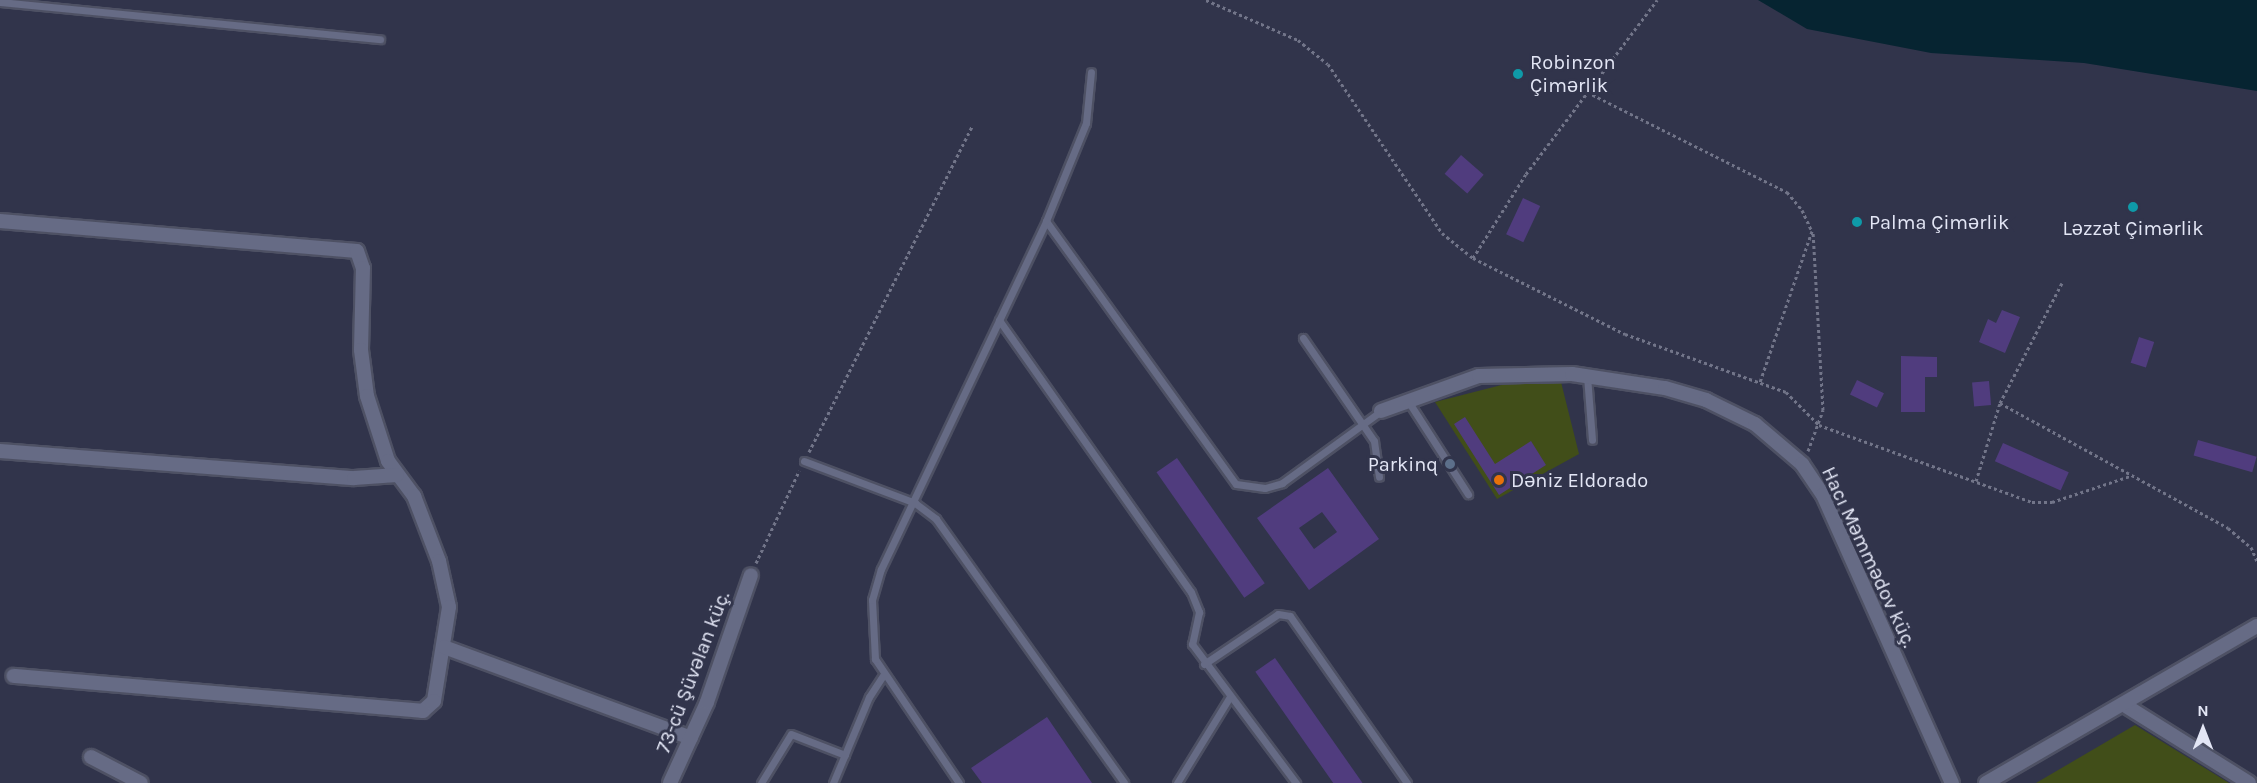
<!DOCTYPE html>
<html>
<head>
<meta charset="utf-8">
<style>
  body { margin:0 }
  #map { position:relative; width:2257px; height:783px; overflow:hidden; background:#31344b; font-family:Karla,sans-serif }
  div>[style] { position:absolute }
  .green>* { inset:0; background:#414e19 }
  .water>* { inset:0; background:#062431 }
  .building>* { inset:0; background:#503c7e; transform-origin:0 0 }
  .path>* { height:3px; margin-top:-1.5px; transform-origin:0; background:repeating-linear-gradient(90deg,#727589 0 3px,transparent 0 6px) }
  .roads { filter:drop-shadow(2px 0 #4e5164) drop-shadow(-2px 0 #4e5164) drop-shadow(0 2px #4e5164) drop-shadow(0 -2px #4e5164) }
  .service>* { height:7px; margin:-3.5px; padding:0 3.5px; transform-origin:3.5px; border-radius:3.5px; background:#666b85 }
  .minor>* { height:14px; margin:-7px; padding:0 7px; transform-origin:7px; border-radius:7px; background:#666b85 }
  .dots>* { width:16px; height:16px; translate:-50% -50%; box-sizing:border-box; border:3px solid #31344b; border-radius:50% }
  span { translate:-50% -50%; white-space:nowrap; text-align:center; line-height:1.15; -webkit-text-stroke:6px #31344b; paint-order:stroke }
  .poi-label { font-size:20px; color:#e3e6f5 }
  .left { translate:0 -50%; text-align:left }
  .right { translate:-100% -50%; text-align:right }
  .street-label { font-size:20px; color:#e3e6f5 }
  .north { position:absolute; left:2173px; top:699px; width:60px; height:60px; -webkit-text-stroke:4px #31344b; paint-order:stroke; rotate:0deg; font-size:16px; font-weight:700; line-height:24px; text-align:center; color:#e3e6f5 }
  .north::after { content:''; display:block; margin:auto; width:21px; height:27px; background:#e3e6f5; clip-path:polygon(50% 0,100% 100%,50% 72%,0 100%) }
</style>
</head>
<body>
<div id="map">
  <div class="green">
    <i style="clip-path:polygon(1525px 379px,1561px 382px,1579px 454px,1497px 499px,1435px 402px)"></i>
    <i style="clip-path:polygon(2135px 725px,2229px 783px,2036px 783px)"></i>
  </div>
  <div class="water">
    <i style="clip-path:polygon(1758px 0,2257px 0,2257px 91px,2084px 63px,1931px 53px,1807px 29px)"></i>
  </div>
  <div class="building">
    <i style="left:1461px;top:155px;width:30px;height:25px;rotate:41deg"></i>
    <i style="left:1523px;top:198px;width:19px;height:40px;rotate:25deg"></i>
    <i style="clip-path:polygon(2002px 310px,2020px 317px,2005px 353px,1979px 342px,1988px 319px,1996px 323px)"></i>
    <i style="left:2139px;top:337px;width:16px;height:27px;rotate:18deg"></i>
    <i style="clip-path:polygon(1901px 356px,1937px 357px,1937px 377px,1925px 377px,1925px 412px,1901px 412px)"></i>
    <i style="left:1857px;top:380px;width:30px;height:16px;rotate:26deg"></i>
    <i style="left:1989px;top:381px;width:24px;height:17px;rotate:85deg"></i>
    <i style="clip-path:polygon(1465px 417px,1495px 464px,1531px 441px,1546px 465px,1499px 495px,1454px 424px)"></i>
    <i style="left:2198px;top:440px;width:61px;height:16px;rotate:16deg"></i>
    <i style="left:2003px;top:443px;width:72px;height:20px;rotate:24deg"></i>
    <i style="left:1177px;top:458px;width:153px;height:25px;rotate:55deg"></i>
    <i style="clip-path:polygon(evenodd,1328px 468px,1379px 539px,1309px 590px,1257px 518px,1328px 468px,1322px 512px,1337px 532px,1314px 549px,1299px 528px,1322px 512px)"></i>
    <i style="left:1275px;top:658px;width:153px;height:24px;rotate:55deg"></i>
    <i style="clip-path:polygon(1047px 717px,1092px 783px,982px 783px,971px 768px)"></i>
  </div>
  <div class="path">
    <i style="left:1206px;top:0;width:100px;rotate:23.5deg"></i>
    <i style="left:1298px;top:40px;width:38px;rotate:39deg"></i>
    <i style="left:1328px;top:64px;width:204px;rotate:56deg"></i>
    <i style="left:1442px;top:233px;width:40px;rotate:39deg"></i>
    <i style="left:1473px;top:258px;width:170px;rotate:26.6deg"></i>
    <i style="left:1625px;top:334px;width:171px;rotate:19.8deg"></i>
    <i style="left:1786px;top:392px;width:47px;rotate:45deg"></i>
    <i style="left:1819px;top:425px;width:226px;rotate:19.9deg"></i>
    <i style="left:2032px;top:502px;width:20px"></i>
    <i style="left:2052px;top:502px;width:82px;rotate:-18.4deg"></i>
    <i style="left:1587px;top:92px;width:224px;rotate:26.6deg"></i>
    <i style="left:1787px;top:192px;width:23px;rotate:50deg"></i>
    <i style="left:1802px;top:210px;width:23px;rotate:65deg"></i>
    <i style="left:1812px;top:231px;width:160px;rotate:109deg"></i>
    <i style="left:1473px;top:258px;width:99px;rotate:-57.8deg"></i>
    <i style="left:1526px;top:174px;width:218px;rotate:-53deg"></i>
    <i style="left:2000px;top:403px;width:135px;rotate:-62.7deg"></i>
    <i style="left:1808px;top:451px;width:44px;rotate:-69.9deg"></i>
    <i style="left:1823px;top:410px;width:177px;rotate:-93.2deg"></i>
    <i style="left:809px;top:452px;width:364px;rotate:-63.4deg"></i>
    <i style="left:1976px;top:481px;width:82px;rotate:-72.9deg"></i>
    <i style="left:2000px;top:403px;width:260px;rotate:28.7deg"></i>
    <i style="left:2228px;top:528px;width:30px;rotate:40deg"></i>
    <i style="left:2251px;top:547px;width:15px;rotate:67deg"></i>
    <i style="left:756px;top:563px;width:102px;rotate:-64.9deg"></i>
  </div>
  <div class="roads">
    <div class="service">
      <i style="left:0;top:2px;width:382px;rotate:5.6deg"></i>
      <i style="left:1046px;top:221px;width:324px;rotate:54.2deg"></i>
      <i style="left:1236px;top:484px;width:29px;rotate:8deg"></i>
      <i style="left:1265px;top:488px;width:18px;rotate:-16deg"></i>
      <i style="left:1282px;top:483px;width:122px;rotate:-36deg"></i>
      <i style="left:999px;top:320px;width:333px;rotate:54.8deg"></i>
      <i style="left:1191px;top:592px;width:22px;rotate:68deg"></i>
      <i style="left:1199px;top:612px;width:33px;rotate:102deg"></i>
      <i style="left:1192px;top:644px;width:174px;rotate:53.2deg"></i>
      <i style="left:1303px;top:338px;width:125px;rotate:55.4deg"></i>
      <i style="left:1374px;top:441px;width:36px;rotate:82deg"></i>
      <i style="left:1587px;top:376px;width:64px;rotate:85.5deg"></i>
      <i style="left:1408px;top:401px;width:111px;rotate:57.2deg"></i>
      <i style="left:804px;top:461px;width:119px;rotate:20.7deg"></i>
      <i style="left:915px;top:503px;width:26px;rotate:37deg"></i>
      <i style="left:936px;top:519px;width:324px;rotate:54.5deg"></i>
      <i style="left:1204px;top:664px;width:89px;rotate:-34deg"></i>
      <i style="left:1278px;top:614px;width:12px;rotate:9deg"></i>
      <i style="left:1290px;top:616px;width:204px;rotate:55deg"></i>
      <i style="left:761px;top:783px;width:57px;rotate:-58.5deg"></i>
      <i style="left:791px;top:734px;width:58px;rotate:21.3deg"></i>
      <i style="left:833px;top:783px;width:93px;rotate:-67.3deg"></i>
      <i style="left:869px;top:697px;width:27px;rotate:-57deg"></i>
      <i style="left:959px;top:783px;width:150px;rotate:-124.1deg"></i>
      <i style="left:875px;top:659px;width:59px;rotate:-92.9deg"></i>
      <i style="left:872px;top:600px;width:32px;rotate:-74deg"></i>
      <i style="left:881px;top:569px;width:385px;rotate:-64.6deg"></i>
      <i style="left:1046px;top:221px;width:106px;rotate:-67.8deg"></i>
      <i style="left:1086px;top:123px;width:51px;rotate:-84.4deg"></i>
      <i style="left:1177px;top:783px;width:100px;rotate:-58.5deg"></i>
    </div>
    <div class="minor">
      <i style="left:0;top:221px;width:358px;rotate:4.8deg"></i>
      <i style="left:357px;top:251px;width:18px;rotate:71deg"></i>
      <i style="left:363px;top:268px;width:82px;rotate:91.4deg"></i>
      <i style="left:361px;top:350px;width:46px;rotate:82.6deg"></i>
      <i style="left:367px;top:396px;width:68px;rotate:72.1deg"></i>
      <i style="left:388px;top:461px;width:44px;rotate:53.4deg"></i>
      <i style="left:414px;top:496px;width:70px;rotate:69deg"></i>
      <i style="left:439px;top:561px;width:47px;rotate:77.7deg"></i>
      <i style="left:449px;top:607px;width:95px;rotate:99.1deg"></i>
      <i style="left:434px;top:701px;width:15px;rotate:138deg"></i>
      <i style="left:423px;top:711px;width:411px;rotate:-175.1deg"></i>
      <i style="left:1381px;top:411px;width:104px;rotate:-19.7deg"></i>
      <i style="left:1479px;top:376px;width:93px;rotate:-1.2deg"></i>
      <i style="left:1572px;top:374px;width:94px;rotate:8.6deg"></i>
      <i style="left:1665px;top:388px;width:43px;rotate:16.3deg"></i>
      <i style="left:1706px;top:400px;width:55px;rotate:26.1deg"></i>
      <i style="left:1755px;top:424px;width:62px;rotate:40.4deg"></i>
      <i style="left:1802px;top:464px;width:37px;rotate:56deg"></i>
      <i style="left:1823px;top:495px;width:316px;rotate:65.9deg"></i>
      <i style="left:0;top:451px;width:355px;rotate:4.4deg"></i>
      <i style="left:354px;top:478px;width:43px;rotate:-4deg"></i>
      <i style="left:444px;top:647px;width:263px;rotate:20.2deg"></i>
      <i style="left:2126px;top:706px;width:145px;rotate:32deg"></i>
      <i style="left:91px;top:757px;width:56px;rotate:27.5deg"></i>
      <i style="left:670px;top:783px;width:89px;rotate:-65.4deg"></i>
      <i style="left:707px;top:702px;width:134px;rotate:-70.9deg"></i>
      <i style="left:1986px;top:783px;width:313px;rotate:-30.1deg"></i>
    </div>
  </div>
  <div class="dots">
    <i style="left:1518px;top:74px;background:#0f9aa8"></i>
    <i style="left:2133px;top:207px;background:#0f9aa8"></i>
    <i style="left:1857px;top:222px;background:#0f9aa8"></i>
    <i style="left:1450px;top:464px;background:#5c6f8a"></i>
    <i style="left:1499px;top:480px;background:#e8710a"></i>
  </div>
  <div class="poi-label">
    <span class="left" style="left:1530px;top:74px">Robinzon<br>Çimərlik</span>
    <span class="left" style="left:1869px;top:222px">Palma Çimərlik</span>
    <span style="left:2133px;top:228px">Ləzzət Çimərlik</span>
    <span class="right" style="left:1438px;top:464px">Parkinq</span>
    <span class="left" style="left:1511px;top:480px">Dəniz Eldorado</span>
  </div>
  <div class="street-label">
    <span style="left:1869px;top:557px;rotate:65deg">Hacı Məmmədov küç.</span>
    <span style="left:693px;top:672px;rotate:-69deg">73-cü Şüvəlan küç.</span>
  </div>
  <div class="north">N</div>
</div>
</body>
</html>
